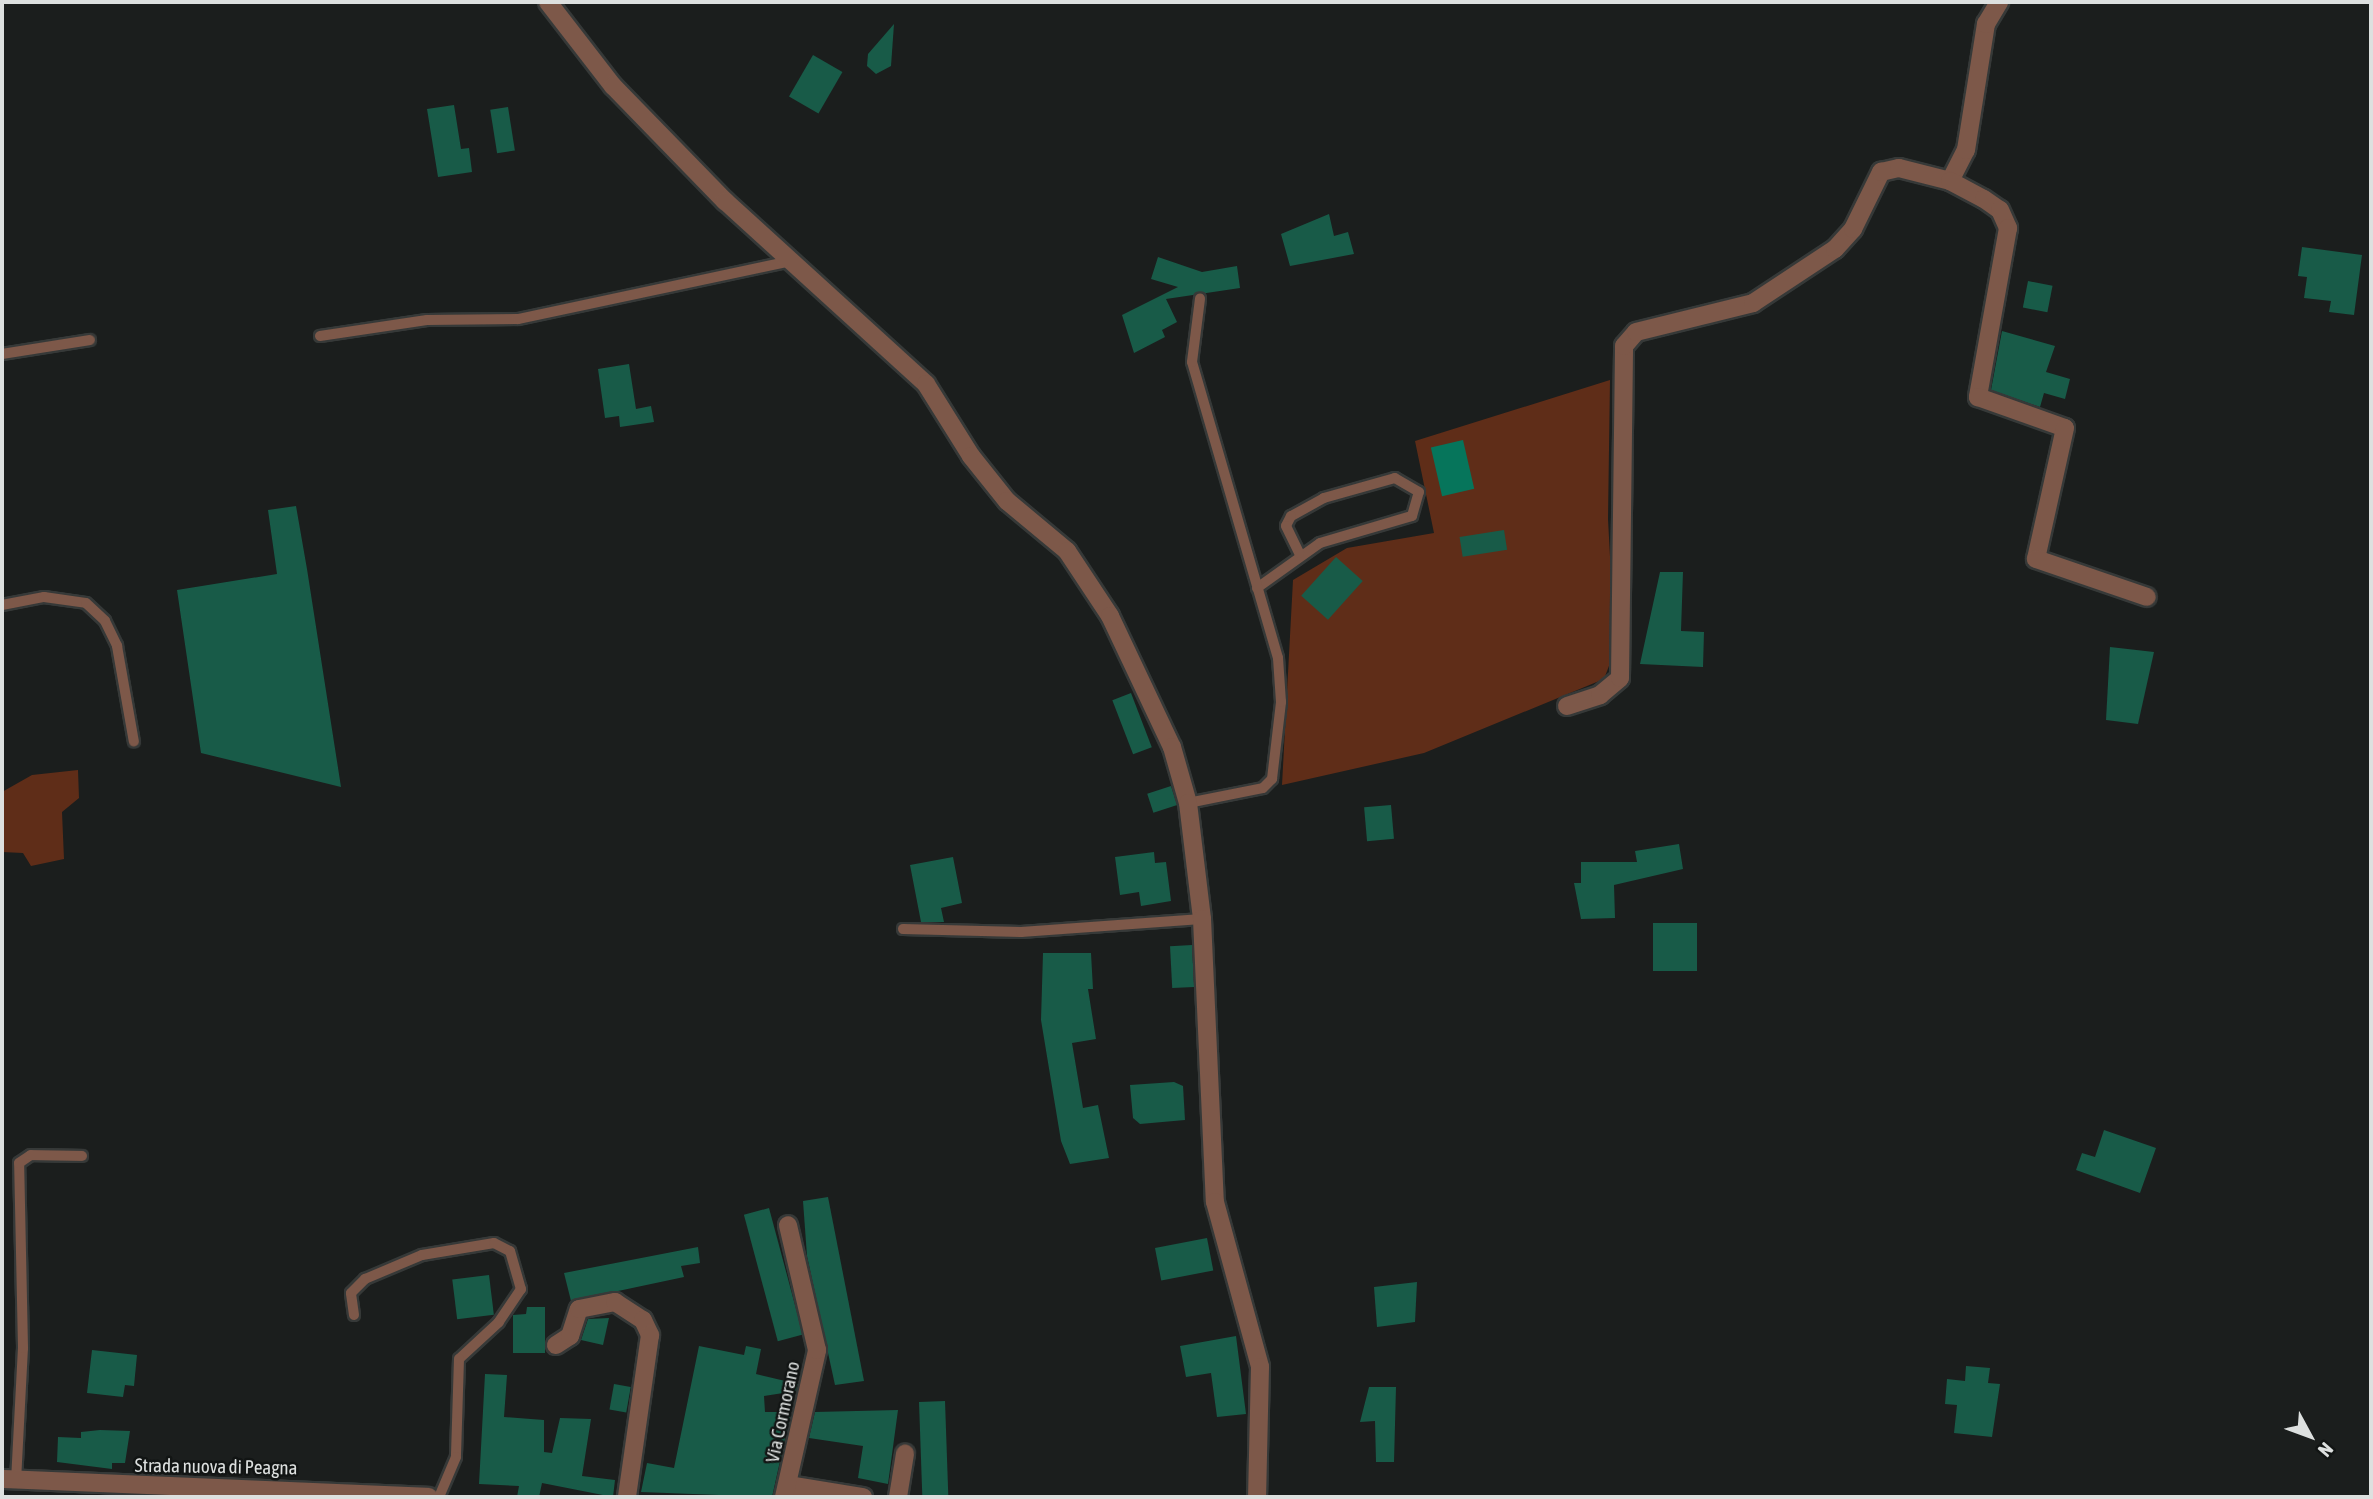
<!DOCTYPE html>
<html>
<head>
<meta charset="utf-8">
<style>
  body { margin:0 }
  #map { position:relative; width:2373px; height:1499px; overflow:hidden; background:#1b1e1d; font-family:"Asap Condensed",sans-serif }
  div>[style] { position:absolute }
  .green>* { inset:0; background:#5f2d18 }
  .water>* { inset:0; background:#06755b; transform-origin:0 0 }
  .building>* { inset:0; background:#185b48; transform-origin:0 0 }
  .roads { filter:drop-shadow(2px 0 #363938) drop-shadow(-2px 0 #363938) drop-shadow(0 2px #363938) drop-shadow(0 -2px #363938) }
  .lane>* { height:10px; margin:-5px; padding:0 5px; transform-origin:5px; border-radius:5px; background:#7d5849 }
  .street>* { height:18px; margin:-9px; padding:0 9px; transform-origin:9px; border-radius:9px; background:#7d5849 }
  span { translate:-50% -50%; white-space:nowrap; text-align:center; line-height:1.15; -webkit-text-stroke:5px #121514; paint-order:stroke }
  .street-label { font-size:19px; color:#dde0df }
  .frame { position:absolute; inset:0; border:4px solid #dde0df; pointer-events:none }
  .north { position:absolute; left:2275px; top:1401px; width:70px; height:70px; -webkit-text-stroke:5px #121514; paint-order:stroke; rotate:131deg; font-size:19px; font-weight:700; line-height:28px; text-align:center; color:#dde0df }
  .north::after { content:''; display:block; margin:auto; width:24px; height:32px; background:#dde0df; clip-path:polygon(50% 0,100% 100%,50% 72%,0 100%) }
</style>
</head>
<body>
<div id="map">
  <div class="green">
    <i style="clip-path:polygon(1610px 380px,1608px 519px,1615px 650px,1604px 679px,1424px 753px,1282px 785px,1293px 580px,1347px 548px,1434px 533px,1415px 441px)"></i>
    <i style="clip-path:polygon(78px 770px,79px 798px,62px 812px,64px 859px,31px 866px,23px 853px,2px 852px,2px 792px,32px 775px)"></i>
  </div>
  <div class="water">
    <i style="left:1463px;top:440px;width:50px;height:33px;rotate:77deg"></i>
  </div>
  <div class="building">
    <i style="clip-path:polygon(894px 24px,891px 66px,876px 74px,867px 66px,868px 54px)"></i>
    <i style="left:813px;top:55px;width:34px;height:48px;rotate:30deg"></i>
    <i style="clip-path:polygon(454px 105px,461px 149px,469px 148px,472px 172px,438px 177px,427px 109px)"></i>
    <i style="left:508px;top:107px;width:44px;height:18px;rotate:81deg"></i>
    <i style="clip-path:polygon(1329px 214px,1334px 236px,1348px 232px,1354px 254px,1290px 266px,1281px 234px)"></i>
    <i style="clip-path:polygon(2302px 247px,2362px 255px,2354px 315px,2329px 312px,2331px 301px,2304px 298px,2307px 277px,2298px 276px)"></i>
    <i style="clip-path:polygon(1158px 257px,1202px 272px,1237px 266px,1240px 288px,1166px 299px,1177px 322px,1162px 330px,1165px 337px,1134px 353px,1122px 315px,1178px 287px,1151px 279px)"></i>
    <i style="left:2028px;top:281px;width:25px;height:27px;rotate:11deg"></i>
    <i style="clip-path:polygon(2002px 331px,2055px 346px,2046px 372px,2070px 379px,2065px 399px,2044px 393px,2040px 407px,1991px 390px)"></i>
    <i style="clip-path:polygon(629px 364px,636px 409px,651px 406px,654px 422px,620px 427px,619px 416px,605px 418px,598px 369px)"></i>
    <i style="clip-path:polygon(296px 506px,307px 569px,341px 787px,201px 753px,177px 590px,277px 574px,268px 510px)"></i>
    <i style="left:1504px;top:530px;width:20px;height:45px;rotate:81deg"></i>
    <i style="left:1336px;top:557px;width:36px;height:52px;rotate:42deg"></i>
    <i style="clip-path:polygon(1660px 572px,1683px 572px,1681px 631px,1704px 632px,1703px 667px,1640px 664px)"></i>
    <i style="clip-path:polygon(2110px 647px,2154px 652px,2138px 724px,2106px 720px)"></i>
    <i style="left:1131px;top:693px;width:58px;height:20px;rotate:69deg"></i>
    <i style="left:1171px;top:786px;width:20px;height:25px;rotate:72deg"></i>
    <i style="left:1391px;top:805px;width:34px;height:27px;rotate:85deg"></i>
    <i style="clip-path:polygon(1679px 844px,1683px 869px,1614px 885px,1615px 918px,1581px 919px,1574px 883px,1581px 883px,1581px 862px,1637px 862px,1635px 851px)"></i>
    <i style="clip-path:polygon(1154px 852px,1155px 863px,1166px 862px,1171px 901px,1141px 906px,1139px 892px,1120px 895px,1115px 857px)"></i>
    <i style="clip-path:polygon(953px 857px,962px 903px,941px 908px,944px 922px,921px 922px,910px 865px)"></i>
    <i style="left:1653px;top:923px;width:44px;height:48px"></i>
    <i style="left:1192px;top:945px;width:42px;height:22px;rotate:87deg"></i>
    <i style="clip-path:polygon(1043px 953px,1091px 953px,1093px 989px,1088px 989px,1096px 1039px,1072px 1043px,1083px 1108px,1098px 1105px,1109px 1158px,1070px 1164px,1061px 1141px,1041px 1020px)"></i>
    <i style="clip-path:polygon(1174px 1082px,1183px 1086px,1185px 1120px,1140px 1124px,1133px 1118px,1130px 1085px)"></i>
    <i style="clip-path:polygon(2104px 1130px,2156px 1148px,2140px 1193px,2076px 1170px,2082px 1153px,2095px 1157px)"></i>
    <i style="clip-path:polygon(828px 1197px,864px 1381px,835px 1385px,807px 1256px,803px 1201px)"></i>
    <i style="left:769px;top:1208px;width:131px;height:26px;rotate:75deg"></i>
    <i style="left:1207px;top:1238px;width:33px;height:53px;rotate:79deg"></i>
    <i style="clip-path:polygon(698px 1247px,700px 1263px,681px 1266px,684px 1277px,571px 1301px,564px 1273px)"></i>
    <i style="left:489px;top:1275px;width:40px;height:37px;rotate:83deg"></i>
    <i style="clip-path:polygon(1417px 1282px,1415px 1322px,1377px 1327px,1374px 1287px)"></i>
    <i style="clip-path:polygon(527px 1307px,545px 1307px,545px 1353px,513px 1353px,513px 1315px,526px 1314px)"></i>
    <i style="clip-path:polygon(609px 1318px,603px 1345px,581px 1340px,588px 1319px)"></i>
    <i style="clip-path:polygon(1236px 1336px,1246px 1414px,1217px 1417px,1211px 1373px,1186px 1377px,1180px 1346px)"></i>
    <i style="clip-path:polygon(699px 1346px,744px 1355px,746px 1346px,761px 1349px,756px 1374px,798px 1384px,796px 1391px,764px 1396px,765px 1412px,791px 1412px,772px 1497px,641px 1492px,647px 1463px,674px 1468px)"></i>
    <i style="clip-path:polygon(92px 1350px,137px 1355px,134px 1386px,125px 1385px,123px 1397px,87px 1393px)"></i>
    <i style="clip-path:polygon(1966px 1366px,1990px 1368px,1988px 1383px,2000px 1384px,1992px 1437px,1954px 1433px,1957px 1405px,1945px 1404px,1947px 1379px,1965px 1381px)"></i>
    <i style="clip-path:polygon(485px 1374px,507px 1375px,504px 1417px,544px 1420px,544px 1452px,552px 1453px,560px 1418px,591px 1419px,582px 1476px,615px 1480px,613px 1497px,542px 1483px,539px 1497px,517px 1497px,519px 1486px,479px 1484px)"></i>
    <i style="left:614px;top:1384px;width:17px;height:26px;rotate:10deg"></i>
    <i style="clip-path:polygon(1369px 1387px,1396px 1387px,1394px 1462px,1376px 1462px,1375px 1421px,1360px 1422px)"></i>
    <i style="left:945px;top:1401px;width:96px;height:26px;rotate:88deg"></i>
    <i style="clip-path:polygon(898px 1410px,888px 1484px,858px 1478px,863px 1446px,809px 1438px,815px 1412px)"></i>
    <i style="clip-path:polygon(100px 1430px,130px 1431px,125px 1463px,112px 1463px,112px 1469px,57px 1462px,58px 1437px,81px 1438px,81px 1432px)"></i>
  </div>
  <div class="roads">
    <div class="lane">
      <i style="left:320px;top:336px;width:108px;rotate:-8.5deg"></i>
      <i style="left:427px;top:320px;width:91px;rotate:-0.6deg"></i>
      <i style="left:518px;top:319px;width:280px;rotate:-12deg"></i>
      <i style="left:2px;top:354px;width:89px;rotate:-9deg"></i>
      <i style="left:1257px;top:588px;width:77px;rotate:-35.5deg"></i>
      <i style="left:1320px;top:543px;width:96px;rotate:-16.4deg"></i>
      <i style="left:1412px;top:516px;width:25px;rotate:-74deg"></i>
      <i style="left:1419px;top:492px;width:28px;rotate:-150deg"></i>
      <i style="left:1395px;top:478px;width:74px;rotate:164.3deg"></i>
      <i style="left:1324px;top:498px;width:38px;rotate:151deg"></i>
      <i style="left:1291px;top:516px;width:11px;rotate:117deg"></i>
      <i style="left:1286px;top:526px;width:30px;rotate:64deg"></i>
      <i style="left:2px;top:605px;width:43px;rotate:-10.8deg"></i>
      <i style="left:44px;top:597px;width:42px;rotate:8.1deg"></i>
      <i style="left:86px;top:603px;width:26px;rotate:43deg"></i>
      <i style="left:105px;top:621px;width:28px;rotate:64deg"></i>
      <i style="left:117px;top:646px;width:97px;rotate:80deg"></i>
      <i style="left:1188px;top:803px;width:76px;rotate:-11.3deg"></i>
      <i style="left:1263px;top:788px;width:13px;rotate:-45deg"></i>
      <i style="left:1272px;top:779px;width:78px;rotate:-83.3deg"></i>
      <i style="left:1281px;top:702px;width:44px;rotate:-93.9deg"></i>
      <i style="left:1278px;top:658px;width:308px;rotate:-106.2deg"></i>
      <i style="left:1192px;top:362px;width:64px;rotate:-82.8deg"></i>
      <i style="left:903px;top:929px;width:118px;rotate:1.5deg"></i>
      <i style="left:1021px;top:932px;width:181px;rotate:-4.1deg"></i>
      <i style="left:354px;top:1315px;width:22px;rotate:-98deg"></i>
      <i style="left:351px;top:1293px;width:20px;rotate:-45deg"></i>
      <i style="left:365px;top:1279px;width:62px;rotate:-22.8deg"></i>
      <i style="left:422px;top:1255px;width:73px;rotate:-9.5deg"></i>
      <i style="left:494px;top:1243px;width:18px;rotate:27deg"></i>
      <i style="left:510px;top:1251px;width:40px;rotate:74deg"></i>
      <i style="left:521px;top:1289px;width:40px;rotate:124deg"></i>
      <i style="left:499px;top:1322px;width:54px;rotate:137.2deg"></i>
      <i style="left:459px;top:1359px;width:98px;rotate:91.8deg"></i>
      <i style="left:456px;top:1457px;width:43px;rotate:113deg"></i>
      <i style="left:16px;top:1481px;width:133px;rotate:-87deg"></i>
      <i style="left:23px;top:1348px;width:185px;rotate:-91.2deg"></i>
      <i style="left:19px;top:1163px;width:14px;rotate:-34deg"></i>
      <i style="left:31px;top:1155px;width:51px;rotate:1.1deg"></i>
    </div>
    <div class="street">
      <i style="left:548px;top:2px;width:106px;rotate:52.3deg"></i>
      <i style="left:613px;top:86px;width:161px;rotate:45.8deg"></i>
      <i style="left:725px;top:201px;width:272px;rotate:42.3deg"></i>
      <i style="left:926px;top:384px;width:85px;rotate:58deg"></i>
      <i style="left:971px;top:456px;width:58px;rotate:51.3deg"></i>
      <i style="left:1007px;top:501px;width:78px;rotate:39.8deg"></i>
      <i style="left:1067px;top:551px;width:78px;rotate:56.5deg"></i>
      <i style="left:1110px;top:616px;width:145px;rotate:64.7deg"></i>
      <i style="left:1172px;top:747px;width:58px;rotate:74.1deg"></i>
      <i style="left:1188px;top:803px;width:117px;rotate:83.1deg"></i>
      <i style="left:1202px;top:919px;width:283px;rotate:87.4deg"></i>
      <i style="left:1215px;top:1202px;width:171px;rotate:74.7deg"></i>
      <i style="left:1260px;top:1367px;width:130px;rotate:91.3deg"></i>
      <i style="left:1950px;top:181px;width:35px;rotate:-63deg"></i>
      <i style="left:1966px;top:150px;width:128px;rotate:-81deg"></i>
      <i style="left:1986px;top:24px;width:26px;rotate:-59deg"></i>
      <i style="left:1567px;top:706px;width:35px;rotate:-18deg"></i>
      <i style="left:1600px;top:695px;width:26px;rotate:-40deg"></i>
      <i style="left:1620px;top:678px;width:332px;rotate:-89.3deg"></i>
      <i style="left:1624px;top:346px;width:18px;rotate:-49deg"></i>
      <i style="left:1636px;top:332px;width:121px;rotate:-13.9deg"></i>
      <i style="left:1753px;top:303px;width:98px;rotate:-33.4deg"></i>
      <i style="left:1835px;top:249px;width:27px;rotate:-48deg"></i>
      <i style="left:1853px;top:229px;width:64px;rotate:-63.8deg"></i>
      <i style="left:1881px;top:172px;width:18px;rotate:-13deg"></i>
      <i style="left:1899px;top:168px;width:53px;rotate:14.3deg"></i>
      <i style="left:1950px;top:181px;width:38px;rotate:28deg"></i>
      <i style="left:1984px;top:199px;width:19px;rotate:35deg"></i>
      <i style="left:2000px;top:210px;width:20px;rotate:66deg"></i>
      <i style="left:2008px;top:228px;width:172px;rotate:100.1deg"></i>
      <i style="left:1978px;top:397px;width:92px;rotate:19.6deg"></i>
      <i style="left:2065px;top:428px;width:134px;rotate:102.5deg"></i>
      <i style="left:2036px;top:559px;width:117px;rotate:18.9deg"></i>
      <i style="left:556px;top:1345px;width:17px;rotate:-33deg"></i>
      <i style="left:570px;top:1336px;width:28px;rotate:-72deg"></i>
      <i style="left:579px;top:1309px;width:37px;rotate:-11deg"></i>
      <i style="left:615px;top:1302px;width:33px;rotate:33deg"></i>
      <i style="left:643px;top:1320px;width:17px;rotate:65deg"></i>
      <i style="left:650px;top:1335px;width:164px;rotate:98.1deg"></i>
      <i style="left:2px;top:1479px;width:427px;rotate:2.4deg"></i>
      <i style="left:788px;top:1485px;width:76px;rotate:9.1deg"></i>
      <i style="left:784px;top:1497px;width:151px;rotate:-77.3deg"></i>
      <i style="left:817px;top:1350px;width:128px;rotate:-103.1deg"></i>
      <i style="left:898px;top:1497px;width:44px;rotate:-80.8deg"></i>
    </div>
  </div>
  <div class="street-label">
    <span style="left:783px;top:1412px;rotate:-78deg">Via Cormorano</span>
    <span style="left:216px;top:1467px;rotate:1deg">Strada nuova di Peagna</span>
  </div>
  <div class="frame"></div>
  <div class="north">N</div>
</div>
</body>
</html>
